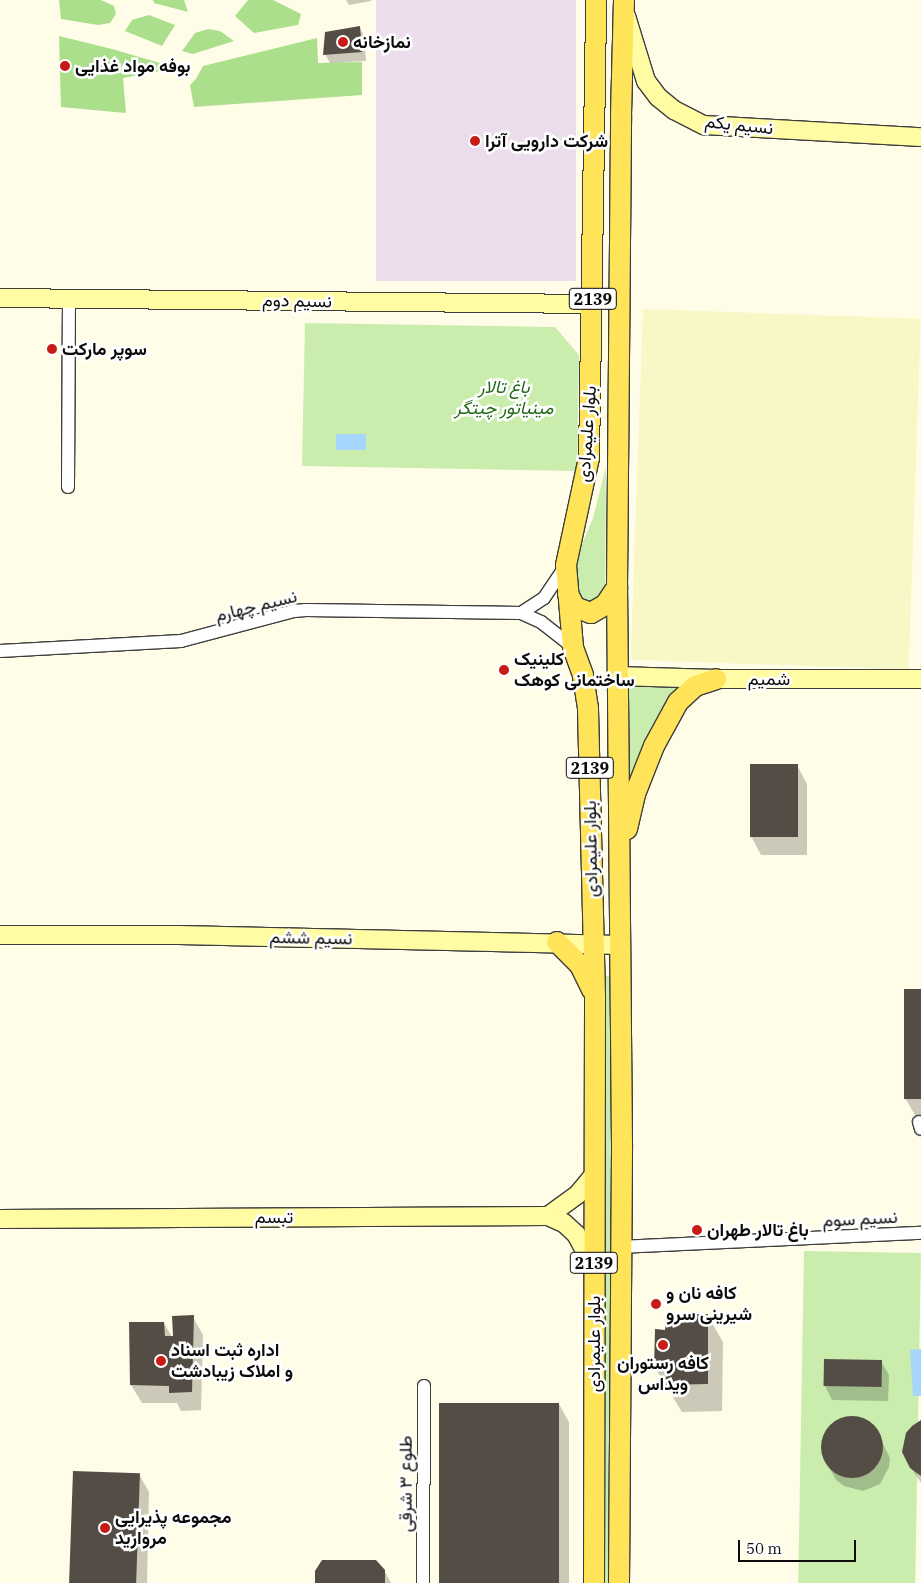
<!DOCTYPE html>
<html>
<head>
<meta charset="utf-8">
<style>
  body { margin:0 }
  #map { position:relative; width:921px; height:1583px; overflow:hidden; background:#fffce8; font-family:"IBM Plex Serif",Vazirmatn,serif }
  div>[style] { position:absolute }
  .industrial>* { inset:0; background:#ebddeb; transform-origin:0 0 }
  .farmland>* { inset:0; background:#f8f7c6; transform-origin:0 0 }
  .green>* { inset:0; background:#caedae; transform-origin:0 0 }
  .forest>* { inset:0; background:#abdf8c }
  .water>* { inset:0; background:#a7d6fd; transform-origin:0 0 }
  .shadow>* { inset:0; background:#0003 }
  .building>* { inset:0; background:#544d46; transform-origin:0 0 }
  .round { border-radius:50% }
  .roads { filter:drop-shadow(1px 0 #3e3e3e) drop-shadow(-1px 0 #3e3e3e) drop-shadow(0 1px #3e3e3e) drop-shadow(0 -1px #3e3e3e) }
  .street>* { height:12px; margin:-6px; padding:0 6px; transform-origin:6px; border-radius:6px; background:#fff }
  .secondary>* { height:18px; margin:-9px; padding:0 9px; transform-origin:9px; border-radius:9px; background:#fffca3 }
  .primary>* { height:20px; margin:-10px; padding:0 10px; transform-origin:10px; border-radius:10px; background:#ffe358 }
  .dots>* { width:14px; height:14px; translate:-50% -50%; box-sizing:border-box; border:2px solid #fff; border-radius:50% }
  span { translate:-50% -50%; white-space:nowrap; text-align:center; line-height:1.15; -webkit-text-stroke:5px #fff; paint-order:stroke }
  .shield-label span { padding:1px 4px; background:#fff; border:1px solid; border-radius:4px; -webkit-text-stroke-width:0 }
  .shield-label { font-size:16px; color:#0b0b0b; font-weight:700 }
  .poi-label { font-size:18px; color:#0b0b0b; font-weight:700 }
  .left { translate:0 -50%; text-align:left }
  .street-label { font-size:18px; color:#0b0b0b }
  .park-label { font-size:18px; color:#206816; font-style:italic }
  .scale { position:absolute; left:738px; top:1540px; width:118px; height:22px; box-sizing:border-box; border:2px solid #0b0b0b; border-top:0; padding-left:6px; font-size:15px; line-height:18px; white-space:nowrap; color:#0b0b0b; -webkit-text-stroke:4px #fff; paint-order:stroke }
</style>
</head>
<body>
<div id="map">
  <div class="industrial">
    <i style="left:376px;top:0;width:200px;height:281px"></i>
  </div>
  <div class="farmland">
    <i style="left:643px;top:309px;width:278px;height:351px;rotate:2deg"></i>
  </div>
  <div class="green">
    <i style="clip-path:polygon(305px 323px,555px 327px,579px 355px,577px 471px,302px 466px)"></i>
    <i style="clip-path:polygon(606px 467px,605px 593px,599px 604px,577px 603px,567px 580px,593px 518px)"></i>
    <i style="clip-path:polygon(628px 687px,677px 687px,658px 715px,646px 738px,634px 767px,628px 797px)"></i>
    <i style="left:611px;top:976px;width:607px;height:7px;rotate:90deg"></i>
    <i style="left:804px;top:1251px;width:117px;height:332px;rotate:1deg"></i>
  </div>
  <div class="forest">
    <i style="clip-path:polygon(59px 0,101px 0,114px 6px,116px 14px,110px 23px,98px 25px,61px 19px)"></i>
    <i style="clip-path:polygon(153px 0,184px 0,188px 12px,154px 3px)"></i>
    <i style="clip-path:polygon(248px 0,273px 0,301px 14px,298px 25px,254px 33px,235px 16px)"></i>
    <i style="clip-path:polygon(149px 15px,175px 25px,162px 46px,125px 31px,132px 20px)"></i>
    <i style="clip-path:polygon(208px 29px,220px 31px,234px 41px,193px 54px,182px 51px,195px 33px)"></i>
    <i style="clip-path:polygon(59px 36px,112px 49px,177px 68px,123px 78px,126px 113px,61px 107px)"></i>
    <i style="clip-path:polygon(317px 38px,318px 63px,362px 62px,362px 95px,194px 107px,190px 85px,196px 79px,203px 66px)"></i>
  </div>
  <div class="water">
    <i style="left:336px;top:434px;width:30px;height:16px"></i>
    <i style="clip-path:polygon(921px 1349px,921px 1396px,913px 1396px,910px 1350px)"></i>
  </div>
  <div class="shadow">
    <i style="clip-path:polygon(346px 0,371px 0,371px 1px,349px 5px)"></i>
    <i style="clip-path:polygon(359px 27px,364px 36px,366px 61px,330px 63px,325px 54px)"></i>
    <i style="clip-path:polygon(797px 765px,807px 784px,807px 855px,761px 855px,751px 836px)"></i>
    <i style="clip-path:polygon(921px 991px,921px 1125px,905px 1098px)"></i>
    <i style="clip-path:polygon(708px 1316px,723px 1342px,722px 1411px,682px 1412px,655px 1368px,667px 1331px)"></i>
    <i style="clip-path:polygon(193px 1317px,203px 1335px,201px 1410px,181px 1411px,177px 1403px,142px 1403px,131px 1385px,130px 1323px,164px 1323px,172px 1337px,174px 1337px)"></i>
    <i style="clip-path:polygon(825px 1360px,881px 1361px,889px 1375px,888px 1401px,832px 1400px,825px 1386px)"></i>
    <i style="clip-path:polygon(559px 1404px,569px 1422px,569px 1583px,439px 1583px)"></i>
    <i style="clip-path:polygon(857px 1417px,874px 1426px,890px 1458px,889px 1467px,880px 1484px,863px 1491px,844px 1486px,836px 1480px,823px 1456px,822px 1446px,824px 1436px,830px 1427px,838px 1421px)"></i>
    <i style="clip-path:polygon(921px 1422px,921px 1483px,906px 1460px,904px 1442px,907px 1434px)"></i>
    <i style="clip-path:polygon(139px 1474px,149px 1492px,147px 1583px,71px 1583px)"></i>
    <i style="clip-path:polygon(384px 1570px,391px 1583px,316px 1583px)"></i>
  </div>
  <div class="building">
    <i style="clip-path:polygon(360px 26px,362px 52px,323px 55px,325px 32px)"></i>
    <i style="left:750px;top:764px;width:48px;height:73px"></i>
    <i style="left:904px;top:989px;width:17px;height:110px"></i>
    <i style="clip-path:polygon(666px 1314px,708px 1314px,708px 1384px,666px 1385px,665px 1368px,654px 1368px,655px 1329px,665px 1330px)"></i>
    <i style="clip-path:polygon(194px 1315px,192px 1392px,169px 1393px,169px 1386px,130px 1385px,129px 1322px,164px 1322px,165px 1336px,173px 1336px,172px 1316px)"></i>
    <i style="left:824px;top:1359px;width:58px;height:27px;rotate:1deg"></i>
    <i style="left:439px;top:1403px;width:120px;height:180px"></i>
    <i class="round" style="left:821px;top:1416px;width:62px;height:62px"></i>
    <i style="clip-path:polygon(921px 1420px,921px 1476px,910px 1468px,902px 1452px,906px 1433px,912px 1426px)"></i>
    <i style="left:73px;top:1471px;width:67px;height:112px;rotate:2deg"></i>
    <i style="clip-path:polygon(322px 1560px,376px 1560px,385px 1570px,385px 1583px,315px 1583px,315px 1571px)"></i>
  </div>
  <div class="roads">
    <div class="street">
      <i style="left:68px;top:487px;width:188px;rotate:-89.7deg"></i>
      <i style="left:521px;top:613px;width:27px;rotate:-33deg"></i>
      <i style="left:544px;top:598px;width:37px;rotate:-56deg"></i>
      <i style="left:0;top:651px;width:181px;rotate:-3.2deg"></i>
      <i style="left:181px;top:641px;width:117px;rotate:-14.9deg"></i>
      <i style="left:294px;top:611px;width:12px;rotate:-5deg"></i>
      <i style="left:306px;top:610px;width:215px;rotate:0.8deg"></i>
      <i style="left:521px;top:613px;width:22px;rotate:24deg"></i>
      <i style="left:541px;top:622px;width:41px;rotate:38deg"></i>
      <i style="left:919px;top:1122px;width:7px;rotate:74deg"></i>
      <i style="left:620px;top:1247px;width:301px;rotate:-2.7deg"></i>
      <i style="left:423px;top:1583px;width:197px;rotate:-89.7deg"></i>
    </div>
    <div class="secondary">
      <i style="left:626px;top:16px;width:68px;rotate:72.9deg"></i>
      <i style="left:646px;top:81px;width:20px;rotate:53deg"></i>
      <i style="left:658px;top:97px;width:21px;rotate:39deg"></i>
      <i style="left:674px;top:110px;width:34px;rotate:27deg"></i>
      <i style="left:704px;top:125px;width:217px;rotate:3.2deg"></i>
      <i style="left:0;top:298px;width:593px;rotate:0.58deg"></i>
      <i style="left:617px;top:676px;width:99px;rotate:1.7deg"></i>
      <i style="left:716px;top:679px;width:205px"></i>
      <i style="left:0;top:935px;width:179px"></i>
      <i style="left:179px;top:935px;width:442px;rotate:1.3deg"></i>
      <i style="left:548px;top:1216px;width:37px;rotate:-36deg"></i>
      <i style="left:578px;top:1194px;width:25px;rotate:-50deg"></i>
      <i style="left:0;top:1219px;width:548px;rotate:-0.31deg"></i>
      <i style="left:548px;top:1216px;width:17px;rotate:24deg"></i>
      <i style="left:564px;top:1223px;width:16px;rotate:43deg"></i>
      <i style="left:576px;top:1234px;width:38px;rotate:62deg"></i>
    </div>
    <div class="primary">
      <i style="left:568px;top:594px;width:15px;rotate:62deg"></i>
      <i style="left:575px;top:607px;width:17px;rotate:21deg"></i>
      <i style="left:591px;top:613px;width:16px;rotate:-30deg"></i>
      <i style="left:605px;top:605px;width:22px;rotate:-56deg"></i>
      <i style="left:627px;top:829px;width:36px;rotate:-77deg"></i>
      <i style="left:635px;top:794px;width:52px;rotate:-68.4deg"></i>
      <i style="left:654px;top:746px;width:50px;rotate:-61.4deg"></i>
      <i style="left:678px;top:702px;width:23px;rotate:-43deg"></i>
      <i style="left:695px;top:686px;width:22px;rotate:-18deg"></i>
      <i style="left:557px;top:942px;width:33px;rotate:45deg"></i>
      <i style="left:580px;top:965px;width:28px;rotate:64deg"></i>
      <i style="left:594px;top:1583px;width:587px;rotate:-89.9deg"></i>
      <i style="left:595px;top:996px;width:288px;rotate:-91.4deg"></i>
      <i style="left:588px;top:708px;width:33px;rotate:-99deg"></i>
      <i style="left:583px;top:675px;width:30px;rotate:-110deg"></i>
      <i style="left:573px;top:647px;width:82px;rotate:-94.9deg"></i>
      <i style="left:566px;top:565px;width:109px;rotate:-77.9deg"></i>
      <i style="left:589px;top:458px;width:458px;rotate:-89.1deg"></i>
      <i style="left:619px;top:1583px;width:439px;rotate:-89.6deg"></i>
      <i style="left:622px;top:1144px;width:557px;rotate:-90.51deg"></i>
      <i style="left:617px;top:587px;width:472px;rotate:-89.5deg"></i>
      <i style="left:621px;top:115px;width:115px;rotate:-88.5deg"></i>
    </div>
  </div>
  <div class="dots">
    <i style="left:343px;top:42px;background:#c81b16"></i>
    <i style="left:65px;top:66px;background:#c81b16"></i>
    <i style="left:475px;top:141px;background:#c81b16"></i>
    <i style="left:52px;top:349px;background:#c81b16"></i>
    <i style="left:504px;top:670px;background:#c81b16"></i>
    <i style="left:697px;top:1230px;background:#c81b16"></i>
    <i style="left:656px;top:1304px;background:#c81b16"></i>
    <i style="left:663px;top:1345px;background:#c81b16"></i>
    <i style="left:161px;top:1361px;background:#c81b16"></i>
    <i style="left:105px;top:1528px;background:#c81b16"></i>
  </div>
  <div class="shield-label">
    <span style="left:593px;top:299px">2139</span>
    <span style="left:590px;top:768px">2139</span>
    <span style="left:594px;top:1263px">2139</span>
  </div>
  <div class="poi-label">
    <span class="left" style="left:353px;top:42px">نمازخانه</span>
    <span class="left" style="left:75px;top:66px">بوفه مواد غذایی</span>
    <span class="left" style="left:485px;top:141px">شرکت دارویی آترا</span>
    <span class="left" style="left:62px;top:349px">سوپر مارکت</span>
    <span class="left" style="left:514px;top:670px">کلینیک<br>ساختمانی کوهک</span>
    <span class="left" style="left:707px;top:1230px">باغ تالار طهران</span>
    <span class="left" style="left:666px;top:1304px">کافه نان و<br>شیرینی سرو</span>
    <span class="left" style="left:171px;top:1361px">اداره ثبت اسناد<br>و املاک زیبادشت</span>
    <span style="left:663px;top:1374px">کافه رستوران<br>ویداس</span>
    <span class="left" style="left:115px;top:1528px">مجموعه پذیرایی<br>مروارید</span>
  </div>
  <div class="street-label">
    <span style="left:739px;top:125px;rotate:6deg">نسیم یکم</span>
    <span style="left:297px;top:301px;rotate:1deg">نسیم دوم</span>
    <span style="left:587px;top:434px;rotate:-86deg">بلوار علیمرادی</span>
    <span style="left:256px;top:606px;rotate:-14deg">نسیم چهارم</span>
    <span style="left:769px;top:679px">شمیم</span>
    <span style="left:591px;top:849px;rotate:-91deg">بلوار علیمرادی</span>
    <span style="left:311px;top:938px;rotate:1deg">نسیم ششم</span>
    <span style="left:274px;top:1217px">تبسم</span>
    <span style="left:860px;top:1219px;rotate:-3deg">نسیم سوم</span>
    <span style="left:594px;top:1344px;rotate:-90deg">بلوار علیمرادی</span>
    <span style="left:406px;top:1484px;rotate:-90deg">طلوع ۳ شرقی</span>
  </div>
  <div class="park-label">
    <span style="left:504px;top:398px">باغ تالار<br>مینیاتور چیتگر</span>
  </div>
  <div class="scale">50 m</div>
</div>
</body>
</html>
